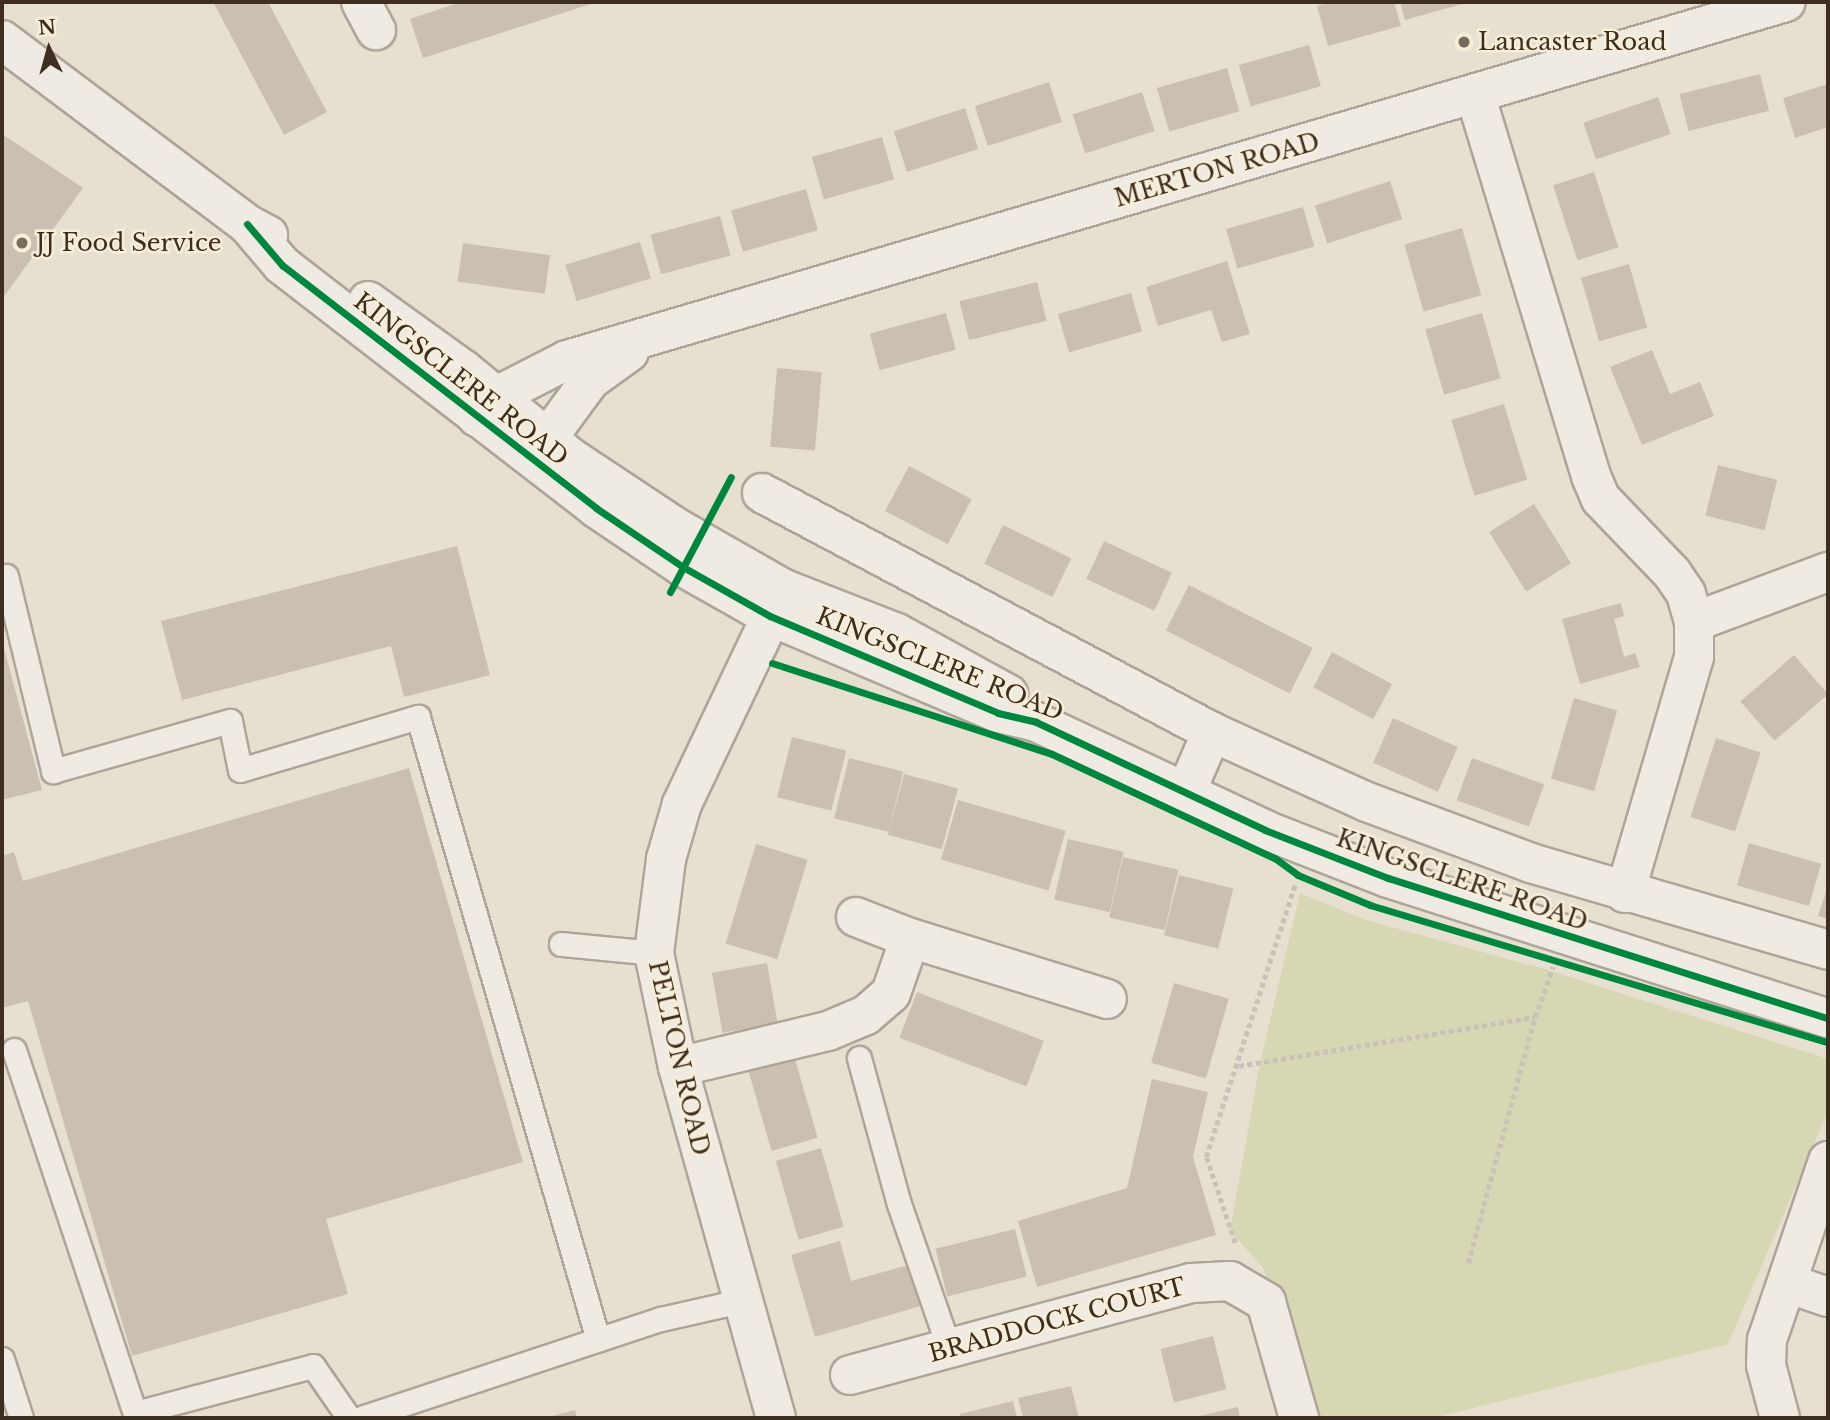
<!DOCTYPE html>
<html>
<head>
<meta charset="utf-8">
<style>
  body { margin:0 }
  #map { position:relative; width:1830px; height:1420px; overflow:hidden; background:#e7e0d1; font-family:"Libre Baskerville",serif }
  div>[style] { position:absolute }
  .green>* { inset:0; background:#d6d7b3 }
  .building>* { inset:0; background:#cbbfb2; transform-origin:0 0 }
  .path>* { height:4.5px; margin-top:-2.25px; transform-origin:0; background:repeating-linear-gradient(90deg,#c8c2b9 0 5px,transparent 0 8.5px) }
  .roads { filter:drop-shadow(2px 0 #ada599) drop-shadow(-2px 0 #ada599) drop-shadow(0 2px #ada599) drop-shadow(0 -2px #ada599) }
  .lane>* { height:23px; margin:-11.5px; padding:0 11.5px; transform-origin:11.5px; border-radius:11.5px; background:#efebe3 }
  .street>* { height:38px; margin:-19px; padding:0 19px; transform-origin:19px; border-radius:19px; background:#efebe3 }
  .secondary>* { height:38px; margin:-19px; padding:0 19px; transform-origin:19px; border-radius:19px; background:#efebe3 }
  .cycleway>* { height:7px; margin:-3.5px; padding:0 3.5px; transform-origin:3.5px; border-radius:3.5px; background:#00873e }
  .dots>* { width:19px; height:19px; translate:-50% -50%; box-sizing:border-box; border:4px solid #f7eed8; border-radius:50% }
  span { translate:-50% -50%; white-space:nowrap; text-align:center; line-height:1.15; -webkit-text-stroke:5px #f7eed8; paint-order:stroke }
  .poi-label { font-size:24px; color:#3d2e20 }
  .left { translate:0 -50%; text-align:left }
  .street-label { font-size:24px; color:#3d2e20 }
  .frame { position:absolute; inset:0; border:4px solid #3d2e20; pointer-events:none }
  .north { position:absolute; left:14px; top:14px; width:70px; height:70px; -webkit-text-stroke:5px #f7eed8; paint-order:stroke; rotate:355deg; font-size:19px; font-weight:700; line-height:28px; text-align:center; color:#3d2e20 }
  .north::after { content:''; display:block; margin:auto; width:24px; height:32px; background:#3d2e20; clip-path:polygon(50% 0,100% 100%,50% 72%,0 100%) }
</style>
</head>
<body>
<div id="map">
  <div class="green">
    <i style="clip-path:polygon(1300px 893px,1366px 920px,1548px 970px,1828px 1059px,1828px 1111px,1728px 1344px,1434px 1418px,1306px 1418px,1264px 1269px,1230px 1231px,1260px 1063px)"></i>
  </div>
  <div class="building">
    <i style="clip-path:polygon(213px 2px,268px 2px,327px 112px,284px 135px)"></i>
    <i style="clip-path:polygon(461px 2px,597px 2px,423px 58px,410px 19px)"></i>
    <i style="clip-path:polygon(1331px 2px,1394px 2px,1401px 26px,1328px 46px,1317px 6px)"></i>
    <i style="clip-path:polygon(1400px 2px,1466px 2px,1466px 3px,1405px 20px)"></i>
    <i style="left:1309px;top:45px;width:43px;height:73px;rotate:74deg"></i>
    <i style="left:1227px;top:68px;width:45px;height:73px;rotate:74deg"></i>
    <i style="left:1760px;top:74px;width:38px;height:83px;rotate:76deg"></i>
    <i style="left:1049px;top:82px;width:42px;height:78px;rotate:72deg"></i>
    <i style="clip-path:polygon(1828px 84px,1828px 127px,1795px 138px,1783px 98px)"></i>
    <i style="left:1142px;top:92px;width:41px;height:73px;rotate:72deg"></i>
    <i style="left:1658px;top:97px;width:39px;height:79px;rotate:71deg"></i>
    <i style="left:965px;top:108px;width:43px;height:75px;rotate:72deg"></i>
    <i style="clip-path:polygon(2px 134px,83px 188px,2px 299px)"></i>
    <i style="left:882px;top:137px;width:44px;height:73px;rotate:74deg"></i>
    <i style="left:1594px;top:172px;width:79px;height:43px;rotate:72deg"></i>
    <i style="left:1390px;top:181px;width:40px;height:79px;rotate:72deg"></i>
    <i style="left:806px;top:189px;width:43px;height:78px;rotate:74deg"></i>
    <i style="left:1303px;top:207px;width:41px;height:80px;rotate:74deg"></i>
    <i style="left:720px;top:216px;width:41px;height:72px;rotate:75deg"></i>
    <i style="left:1462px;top:228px;width:70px;height:60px;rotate:74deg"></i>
    <i style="left:640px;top:242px;width:38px;height:78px;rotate:73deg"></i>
    <i style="left:463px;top:243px;width:88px;height:39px;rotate:8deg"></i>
    <i style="clip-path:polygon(1227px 261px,1250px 334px,1222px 342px,1211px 310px,1158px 326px,1146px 287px)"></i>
    <i style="left:1629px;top:264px;width:66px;height:50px;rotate:74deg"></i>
    <i style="left:1037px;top:282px;width:40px;height:80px;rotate:76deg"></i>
    <i style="left:1131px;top:293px;width:40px;height:76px;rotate:74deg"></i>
    <i style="left:946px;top:313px;width:38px;height:79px;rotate:75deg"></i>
    <i style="left:1482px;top:313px;width:68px;height:59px;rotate:74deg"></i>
    <i style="clip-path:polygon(1652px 350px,1670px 394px,1700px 382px,1714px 416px,1642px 445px,1610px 367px)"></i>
    <i style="left:777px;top:368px;width:45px;height:79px;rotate:5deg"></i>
    <i style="left:1504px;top:404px;width:79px;height:55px;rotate:73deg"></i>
    <i style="left:1718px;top:465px;width:61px;height:52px;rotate:14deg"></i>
    <i style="left:909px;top:466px;width:71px;height:51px;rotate:28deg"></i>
    <i style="left:1534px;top:504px;width:70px;height:53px;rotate:58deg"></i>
    <i style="left:1003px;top:525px;width:76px;height:43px;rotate:26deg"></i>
    <i style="left:1104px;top:541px;width:75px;height:42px;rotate:25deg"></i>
    <i style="clip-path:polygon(457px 546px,490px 675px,404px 697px,391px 646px,182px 700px,161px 621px)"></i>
    <i style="left:1189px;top:585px;width:139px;height:51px;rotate:27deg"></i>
    <i style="clip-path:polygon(1621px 603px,1624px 616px,1614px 619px,1624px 657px,1635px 653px,1640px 667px,1580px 684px,1562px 619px)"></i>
    <i style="clip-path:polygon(2px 641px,42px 790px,2px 800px)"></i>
    <i style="left:1332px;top:652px;width:68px;height:40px;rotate:28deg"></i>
    <i style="left:1794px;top:655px;width:52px;height:71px;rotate:49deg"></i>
    <i style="left:1574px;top:698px;width:45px;height:84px;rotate:16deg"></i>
    <i style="left:1393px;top:718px;width:71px;height:49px;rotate:24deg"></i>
    <i style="left:792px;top:737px;width:56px;height:62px;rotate:14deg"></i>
    <i style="left:1716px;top:738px;width:47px;height:83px;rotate:18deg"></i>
    <i style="left:849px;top:758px;width:56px;height:62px;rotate:14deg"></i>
    <i style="left:1472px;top:758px;width:77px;height:45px;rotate:20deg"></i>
    <i style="clip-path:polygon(409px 768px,523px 1162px,326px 1219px,348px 1294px,132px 1356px,28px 1001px,2px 1008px,2px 856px,14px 852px,23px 881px)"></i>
    <i style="left:904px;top:774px;width:56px;height:63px;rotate:15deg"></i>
    <i style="left:958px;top:800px;width:112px;height:62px;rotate:16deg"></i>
    <i style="left:1068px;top:839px;width:57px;height:62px;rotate:13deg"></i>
    <i style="left:1749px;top:843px;width:75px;height:44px;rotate:16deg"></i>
    <i style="left:756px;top:844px;width:54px;height:104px;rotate:17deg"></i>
    <i style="left:1123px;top:857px;width:57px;height:62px;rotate:13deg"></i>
    <i style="left:1179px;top:875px;width:56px;height:62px;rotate:14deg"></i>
    <i style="clip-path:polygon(1828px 886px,1828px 919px,1818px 916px)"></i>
    <i style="left:767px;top:963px;width:61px;height:56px;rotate:80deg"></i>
    <i style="left:1174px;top:983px;width:57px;height:83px;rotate:16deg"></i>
    <i style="left:917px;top:992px;width:136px;height:49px;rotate:21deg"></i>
    <i style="left:795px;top:1059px;width:82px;height:48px;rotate:74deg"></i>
    <i style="clip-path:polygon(1152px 1079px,1208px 1092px,1193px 1157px,1216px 1235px,1037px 1287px,1018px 1221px,1127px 1188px)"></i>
    <i style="left:821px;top:1148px;width:82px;height:47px;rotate:74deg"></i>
    <i style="left:1015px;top:1229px;width:49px;height:82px;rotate:76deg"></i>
    <i style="clip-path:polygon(840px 1241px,851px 1281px,912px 1264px,924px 1305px,815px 1337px,791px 1255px)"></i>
    <i style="left:1213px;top:1336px;width:55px;height:54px;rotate:76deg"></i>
    <i style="clip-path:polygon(1071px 1386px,1079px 1418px,1023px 1418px,1018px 1398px)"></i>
    <i style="clip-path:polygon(1013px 1401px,1017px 1418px,960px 1418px,960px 1414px)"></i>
    <i style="clip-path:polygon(1238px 1407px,1240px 1418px,1195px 1418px,1195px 1417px)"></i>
    <i style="clip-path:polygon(575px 1410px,577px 1418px,548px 1418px,548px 1417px)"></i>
  </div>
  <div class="path">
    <i style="left:1239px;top:1066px;width:300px;rotate:-9.4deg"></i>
    <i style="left:1535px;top:1017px;width:53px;rotate:-70.2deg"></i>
    <i style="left:1235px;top:1243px;width:91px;rotate:-108.6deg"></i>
    <i style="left:1206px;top:1157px;width:289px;rotate:-71.9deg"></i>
    <i style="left:1468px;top:1263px;width:255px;rotate:-74.8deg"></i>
  </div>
  <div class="roads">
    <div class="lane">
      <i style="left:6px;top:576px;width:201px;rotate:76.4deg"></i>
      <i style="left:53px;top:771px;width:184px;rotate:-15.8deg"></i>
      <i style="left:230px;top:721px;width:50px;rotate:78.5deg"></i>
      <i style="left:240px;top:770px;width:186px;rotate:-16.6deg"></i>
      <i style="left:418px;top:717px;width:648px;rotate:73.88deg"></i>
      <i style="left:561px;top:944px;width:93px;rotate:5.5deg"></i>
      <i style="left:14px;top:1050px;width:383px;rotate:71.6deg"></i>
      <i style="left:135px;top:1413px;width:184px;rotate:-14.8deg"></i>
      <i style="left:313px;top:1366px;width:63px;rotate:55.3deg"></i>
      <i style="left:859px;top:1058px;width:151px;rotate:74.7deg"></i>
      <i style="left:899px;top:1204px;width:152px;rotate:70.9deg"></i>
      <i style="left:2px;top:1359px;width:62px;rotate:72.1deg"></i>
      <i style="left:361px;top:1418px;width:316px;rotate:-18.3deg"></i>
      <i style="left:661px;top:1319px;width:81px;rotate:-12.8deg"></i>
    </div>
    <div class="street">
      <i style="left:361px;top:2px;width:32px;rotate:62deg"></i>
      <i style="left:1475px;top:94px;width:399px;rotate:73.1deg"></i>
      <i style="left:1591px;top:476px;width:25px;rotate:67deg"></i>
      <i style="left:1601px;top:499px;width:103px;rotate:46.2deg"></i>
      <i style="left:1672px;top:573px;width:25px;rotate:56deg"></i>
      <i style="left:1686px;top:594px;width:29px;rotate:74deg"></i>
      <i style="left:1694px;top:622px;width:35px;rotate:90deg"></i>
      <i style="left:1694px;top:657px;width:246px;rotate:106.3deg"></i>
      <i style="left:477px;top:417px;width:29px;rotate:-46deg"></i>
      <i style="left:497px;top:396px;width:79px;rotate:-27.2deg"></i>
      <i style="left:567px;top:360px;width:1270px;rotate:-16.37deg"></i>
      <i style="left:533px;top:458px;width:97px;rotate:-53.8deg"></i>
      <i style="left:590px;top:380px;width:48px;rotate:-35.7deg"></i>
      <i style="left:762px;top:493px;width:510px;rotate:27.97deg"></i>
      <i style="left:1212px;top:732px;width:170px;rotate:24.3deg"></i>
      <i style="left:1367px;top:802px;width:175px;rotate:20.4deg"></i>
      <i style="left:1531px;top:863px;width:309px;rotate:16.3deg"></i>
      <i style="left:1694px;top:622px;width:143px;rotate:-20.5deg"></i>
      <i style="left:1185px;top:794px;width:68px;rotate:-66.5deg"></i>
      <i style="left:856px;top:917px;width:58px;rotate:21.3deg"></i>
      <i style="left:678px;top:1067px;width:154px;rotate:-13.5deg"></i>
      <i style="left:828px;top:1031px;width:41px;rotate:-22.8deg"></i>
      <i style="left:866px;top:1015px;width:33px;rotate:-41deg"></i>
      <i style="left:891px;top:993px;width:58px;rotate:-70.9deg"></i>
      <i style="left:910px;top:938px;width:206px;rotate:17.2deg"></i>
      <i style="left:1787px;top:1283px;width:43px;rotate:18.9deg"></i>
      <i style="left:850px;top:1375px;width:353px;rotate:-15.1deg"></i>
      <i style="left:1191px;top:1283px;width:39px;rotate:-3deg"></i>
      <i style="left:1230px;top:1281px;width:42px;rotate:30.3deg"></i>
      <i style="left:1266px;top:1302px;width:121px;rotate:74.1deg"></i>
      <i style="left:776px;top:1418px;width:364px;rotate:-105.6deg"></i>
      <i style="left:678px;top:1067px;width:116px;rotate:-101.9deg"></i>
      <i style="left:654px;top:953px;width:95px;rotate:-82.7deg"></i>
      <i style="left:666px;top:859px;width:57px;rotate:-73.8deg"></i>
      <i style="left:682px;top:804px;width:238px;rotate:-64.6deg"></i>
      <i style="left:1780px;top:1418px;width:55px;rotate:-104.8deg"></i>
      <i style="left:1766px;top:1365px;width:25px;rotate:-88deg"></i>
      <i style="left:1767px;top:1340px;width:189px;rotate:-71.2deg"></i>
    </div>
    <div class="secondary">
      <i style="left:2px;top:40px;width:306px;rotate:36.9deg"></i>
      <i style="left:247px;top:224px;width:24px;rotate:28deg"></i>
      <i style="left:247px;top:224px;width:54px;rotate:49.5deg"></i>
      <i style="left:282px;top:265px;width:397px;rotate:37.7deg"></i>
      <i style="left:596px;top:508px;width:105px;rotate:34.1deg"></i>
      <i style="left:683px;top:567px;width:100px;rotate:29.4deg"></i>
      <i style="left:770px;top:616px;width:248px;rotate:23deg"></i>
      <i style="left:998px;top:713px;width:39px;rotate:13deg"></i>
      <i style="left:1036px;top:722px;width:253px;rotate:25.2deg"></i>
      <i style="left:1265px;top:830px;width:132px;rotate:21.3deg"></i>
      <i style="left:1388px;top:878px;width:462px;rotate:17.7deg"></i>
      <i style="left:368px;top:301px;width:118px;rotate:35.7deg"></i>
      <i style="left:464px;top:370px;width:137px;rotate:39.4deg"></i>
      <i style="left:570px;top:457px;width:128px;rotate:33.6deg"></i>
      <i style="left:677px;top:528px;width:123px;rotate:29.7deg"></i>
      <i style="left:784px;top:589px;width:121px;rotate:21.3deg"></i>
      <i style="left:897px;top:633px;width:127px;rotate:28.8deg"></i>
    </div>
  </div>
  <div class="cycleway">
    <i style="left:247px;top:224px;width:54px;rotate:49.5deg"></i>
    <i style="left:282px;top:265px;width:397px;rotate:37.7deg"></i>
    <i style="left:596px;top:508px;width:105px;rotate:34.1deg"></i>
    <i style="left:683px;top:567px;width:100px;rotate:29.4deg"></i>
    <i style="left:770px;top:616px;width:248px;rotate:23deg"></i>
    <i style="left:998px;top:713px;width:39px;rotate:13deg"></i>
    <i style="left:1036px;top:722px;width:253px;rotate:25.2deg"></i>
    <i style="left:1265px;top:830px;width:132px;rotate:21.3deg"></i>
    <i style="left:1388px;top:878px;width:462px;rotate:17.7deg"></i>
    <i style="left:670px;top:592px;width:130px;rotate:-62.1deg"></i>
    <i style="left:772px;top:663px;width:294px;rotate:18deg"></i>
    <i style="left:1052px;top:754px;width:247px;rotate:25.1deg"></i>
    <i style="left:1276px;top:859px;width:27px;rotate:36deg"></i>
    <i style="left:1298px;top:875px;width:78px;rotate:22.6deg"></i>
    <i style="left:1370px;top:905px;width:478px;rotate:16.7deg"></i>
  </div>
  <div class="dots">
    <i style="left:1464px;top:42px;background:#786c5e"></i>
    <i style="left:22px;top:243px;background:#786c5e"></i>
  </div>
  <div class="poi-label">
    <span class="left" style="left:1478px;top:42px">Lancaster Road</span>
    <span class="left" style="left:36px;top:243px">JJ Food Service</span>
  </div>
  <div class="street-label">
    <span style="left:1217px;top:170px;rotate:-16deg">MERTON ROAD</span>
    <span style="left:461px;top:379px;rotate:38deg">KINGSCLERE ROAD</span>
    <span style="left:940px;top:664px;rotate:22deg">KINGSCLERE ROAD</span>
    <span style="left:1462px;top:880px;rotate:19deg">KINGSCLERE ROAD</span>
    <span style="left:679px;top:1058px;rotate:77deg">PELTON ROAD</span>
    <span style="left:1057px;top:1320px;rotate:-15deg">BRADDOCK COURT</span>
  </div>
  <div class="frame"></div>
  <div class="north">N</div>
</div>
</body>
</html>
